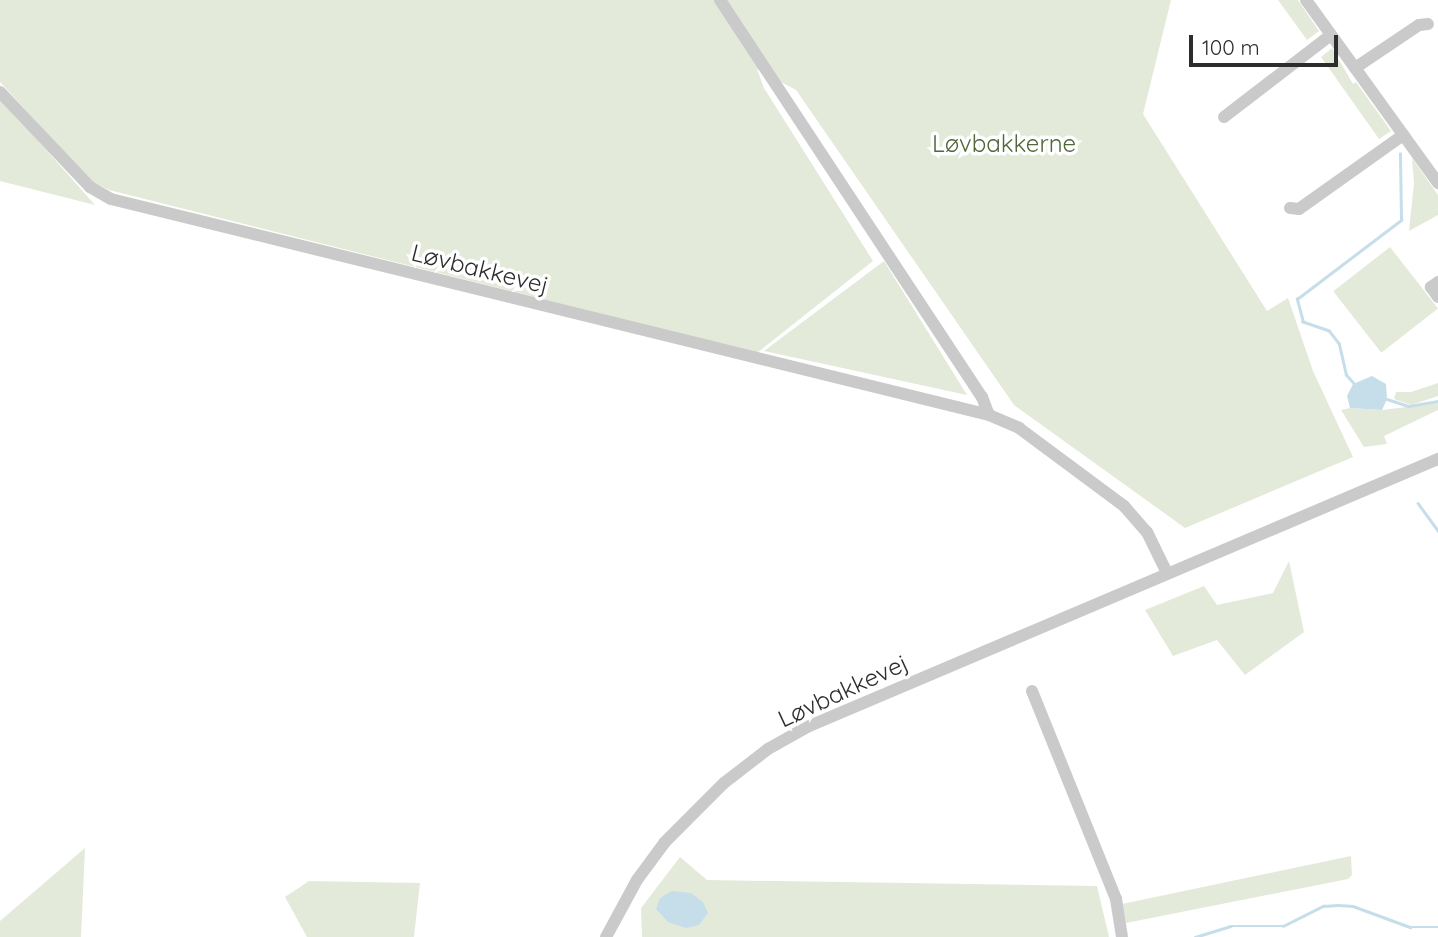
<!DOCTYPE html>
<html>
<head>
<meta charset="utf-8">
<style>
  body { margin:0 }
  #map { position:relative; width:1438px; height:937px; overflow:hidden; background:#fff; font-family:Quicksand,sans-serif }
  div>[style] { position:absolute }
  .green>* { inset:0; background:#e4eada; transform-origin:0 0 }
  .water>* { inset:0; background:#c6deea }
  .stream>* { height:2.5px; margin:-1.25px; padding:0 1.25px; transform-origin:1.25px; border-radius:1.25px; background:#c6deea }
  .minor>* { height:12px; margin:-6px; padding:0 6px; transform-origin:6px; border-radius:6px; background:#cacaca }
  span { translate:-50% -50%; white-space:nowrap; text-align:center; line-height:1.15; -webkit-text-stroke:7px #fff; paint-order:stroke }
  .park-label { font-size:24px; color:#52683b }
  .street-label { font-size:24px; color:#2d2d2d }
  .scale { position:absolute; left:1189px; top:35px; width:149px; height:32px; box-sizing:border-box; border:4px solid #2d2d2d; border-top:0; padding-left:9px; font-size:21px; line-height:24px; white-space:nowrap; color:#2d2d2d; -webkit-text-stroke:5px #fff; paint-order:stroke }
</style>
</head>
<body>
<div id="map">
  <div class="green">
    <i style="clip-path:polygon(0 0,1171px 0,1143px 114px,1267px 311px,1288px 298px,1313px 371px,1353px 457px,1185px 528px,1014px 405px,796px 90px,757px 69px,764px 88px,873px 261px,757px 353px,109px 190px,92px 182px,0 82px)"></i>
    <i style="clip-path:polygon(1278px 0,1298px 0,1319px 31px,1307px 40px)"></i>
    <i style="clip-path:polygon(1332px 48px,1353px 84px,1356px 82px,1391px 131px,1379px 139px,1321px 57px)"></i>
    <i style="clip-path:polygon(0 98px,27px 128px,95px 205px,0 181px)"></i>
    <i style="clip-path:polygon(1412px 158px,1438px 195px,1438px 215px,1409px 231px,1414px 183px)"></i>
    <i style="left:1390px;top:247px;width:78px;height:72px;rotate:52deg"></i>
    <i style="clip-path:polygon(884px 261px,967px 395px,764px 351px)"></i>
    <i style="clip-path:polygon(1438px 383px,1438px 396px,1411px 405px,1394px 399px,1396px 392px,1411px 392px)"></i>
    <i style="clip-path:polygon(1438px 403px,1438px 410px,1384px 436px,1387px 444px,1364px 447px,1341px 410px,1350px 408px,1382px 410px)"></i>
    <i style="clip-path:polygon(1289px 561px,1304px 632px,1245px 675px,1217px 640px,1173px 656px,1145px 610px,1204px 586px,1217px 605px,1273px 593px)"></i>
    <i style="clip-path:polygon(85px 848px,81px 937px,0 937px,0 921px)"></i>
    <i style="clip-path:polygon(1351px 856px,1352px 875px,1348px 879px,1126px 923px,1122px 904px)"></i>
    <i style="clip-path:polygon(680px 857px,707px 880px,1097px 886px,1109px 937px,642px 937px,641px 908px)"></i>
    <i style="clip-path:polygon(309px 881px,420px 883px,414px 937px,307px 937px,285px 897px)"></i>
  </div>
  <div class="water">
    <i style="clip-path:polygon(1372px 376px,1386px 384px,1387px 399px,1382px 410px,1350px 408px,1347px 396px,1353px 384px)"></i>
    <i style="clip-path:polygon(672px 891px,691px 893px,703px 902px,708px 913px,699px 925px,686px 928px,668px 922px,656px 909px,660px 898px)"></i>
  </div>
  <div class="stream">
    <i style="left:1354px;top:384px;width:12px;rotate:-132deg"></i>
    <i style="left:1346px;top:375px;width:32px;rotate:-103deg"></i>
    <i style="left:1339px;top:344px;width:16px;rotate:-128deg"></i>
    <i style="left:1329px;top:331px;width:28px;rotate:-161deg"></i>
    <i style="left:1303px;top:322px;width:24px;rotate:-105deg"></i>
    <i style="left:1297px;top:299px;width:131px;rotate:-37.2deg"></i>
    <i style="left:1401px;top:220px;width:66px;rotate:-90.9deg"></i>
    <i style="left:1387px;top:399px;width:23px;rotate:18deg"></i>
    <i style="left:1409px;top:406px;width:29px;rotate:-10deg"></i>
    <i style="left:1418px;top:503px;width:34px;rotate:54deg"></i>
    <i style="left:1195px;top:937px;width:37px;rotate:-17deg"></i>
    <i style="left:1230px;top:926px;width:53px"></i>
    <i style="left:1283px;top:926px;width:45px;rotate:-26.6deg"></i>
    <i style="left:1323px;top:906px;width:15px;rotate:-4deg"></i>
    <i style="left:1338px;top:905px;width:15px;rotate:4deg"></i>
    <i style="left:1353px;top:906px;width:61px;rotate:20.2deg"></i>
    <i style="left:1410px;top:927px;width:28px"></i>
  </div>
  <div class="minor">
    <i style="left:720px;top:0;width:476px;rotate:56.6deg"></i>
    <i style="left:982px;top:397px;width:19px;rotate:69deg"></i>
    <i style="left:1306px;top:0;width:226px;rotate:54.2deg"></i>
    <i style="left:1355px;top:68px;width:77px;rotate:-33.9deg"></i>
    <i style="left:1419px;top:25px;width:9px;rotate:-6deg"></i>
    <i style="left:0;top:92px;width:131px;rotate:46.5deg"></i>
    <i style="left:90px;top:187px;width:24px;rotate:30deg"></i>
    <i style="left:111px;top:199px;width:904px;rotate:13.82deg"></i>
    <i style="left:989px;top:415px;width:33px;rotate:23deg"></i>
    <i style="left:1019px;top:428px;width:131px;rotate:36.6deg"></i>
    <i style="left:1124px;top:506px;width:35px;rotate:49deg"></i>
    <i style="left:1147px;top:532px;width:46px;rotate:64deg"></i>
    <i style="left:1224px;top:117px;width:135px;rotate:-37.5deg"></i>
    <i style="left:1290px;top:208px;width:9px;rotate:6deg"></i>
    <i style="left:1299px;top:209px;width:128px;rotate:-35.4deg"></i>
    <i style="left:1438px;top:282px;width:9px;rotate:144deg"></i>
    <i style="left:1431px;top:287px;width:12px;rotate:55deg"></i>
    <i style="left:1032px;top:691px;width:224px;rotate:68deg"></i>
    <i style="left:1116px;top:899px;width:38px;rotate:81deg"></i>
    <i style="left:606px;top:937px;width:65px;rotate:-61.5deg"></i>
    <i style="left:637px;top:880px;width:47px;rotate:-53.6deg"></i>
    <i style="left:665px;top:842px;width:83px;rotate:-45deg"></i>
    <i style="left:724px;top:783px;width:56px;rotate:-37.7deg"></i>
    <i style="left:768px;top:749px;width:45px;rotate:-29.4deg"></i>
    <i style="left:807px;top:727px;width:686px;rotate:-23.01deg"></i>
  </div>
  <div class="park-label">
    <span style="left:1004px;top:144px">Løvbakkerne</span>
  </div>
  <div class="street-label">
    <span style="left:480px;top:269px;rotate:14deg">Løvbakkevej</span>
    <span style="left:843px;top:691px;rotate:-25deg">Løvbakkevej</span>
  </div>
  <div class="scale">100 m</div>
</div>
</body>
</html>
